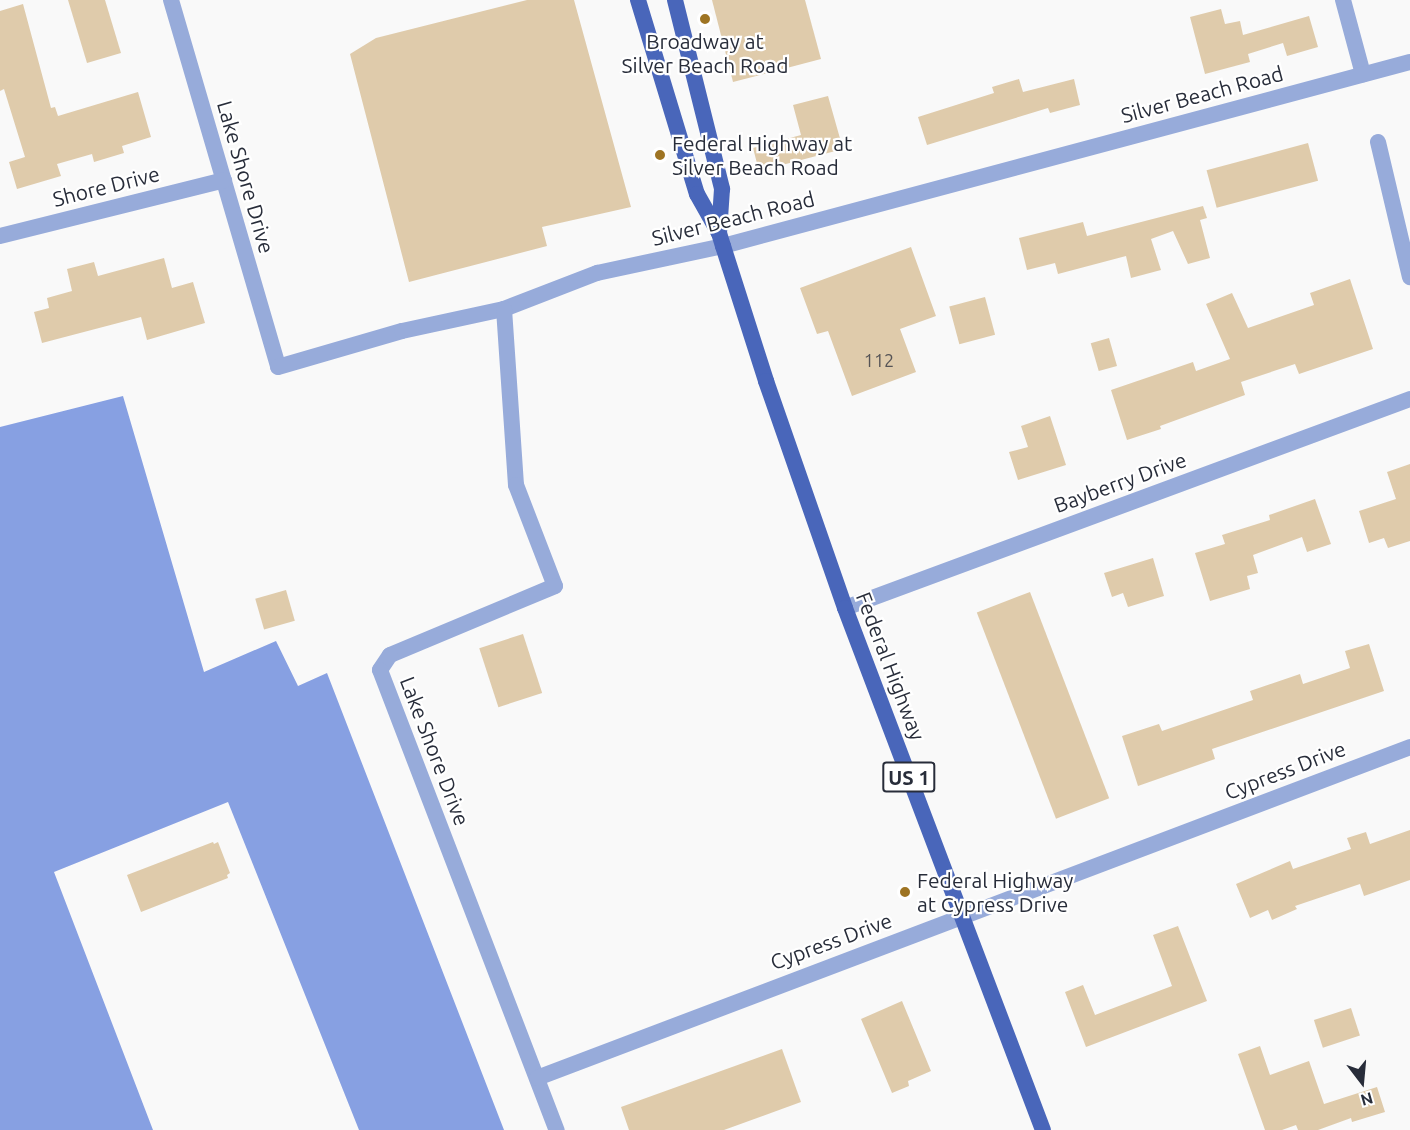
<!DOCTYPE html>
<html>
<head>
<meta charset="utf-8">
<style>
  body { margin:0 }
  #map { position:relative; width:1410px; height:1130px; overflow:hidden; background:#f9f9f9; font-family:Ubuntu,sans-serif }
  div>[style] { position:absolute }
  .water>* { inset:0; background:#87a0e2 }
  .building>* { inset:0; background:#dfcbab; transform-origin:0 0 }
  .minor>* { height:16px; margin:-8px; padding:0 8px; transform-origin:8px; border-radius:8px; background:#97abda }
  .tertiary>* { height:16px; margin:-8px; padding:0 8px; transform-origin:8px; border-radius:8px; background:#97abda }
  .primary>* { height:16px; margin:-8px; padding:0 8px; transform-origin:8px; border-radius:8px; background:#4966ba }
  .dots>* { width:16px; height:16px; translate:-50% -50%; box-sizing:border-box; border:3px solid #fff; border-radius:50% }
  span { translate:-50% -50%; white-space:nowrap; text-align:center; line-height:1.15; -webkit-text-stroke:4.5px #fff; paint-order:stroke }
  .number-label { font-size:18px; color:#565456 }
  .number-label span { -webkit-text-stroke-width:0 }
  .shield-label span { padding:2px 4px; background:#fff; border:2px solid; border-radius:4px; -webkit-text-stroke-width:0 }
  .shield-label { font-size:20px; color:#282d3a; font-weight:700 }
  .poi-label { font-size:21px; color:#282d3a }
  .left { translate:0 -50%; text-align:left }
  .street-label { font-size:21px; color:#282d3a }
  .north { position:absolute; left:1332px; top:1052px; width:60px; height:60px; -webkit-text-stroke:4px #fff; paint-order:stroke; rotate:164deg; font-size:16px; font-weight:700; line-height:24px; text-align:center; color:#282d3a }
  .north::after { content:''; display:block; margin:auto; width:21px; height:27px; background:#282d3a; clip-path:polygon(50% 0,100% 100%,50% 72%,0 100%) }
</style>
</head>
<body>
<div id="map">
  <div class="water">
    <i style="clip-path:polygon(123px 396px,204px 672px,276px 641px,298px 686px,327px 673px,504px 1130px,359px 1130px,228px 802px,54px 872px,153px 1130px,0 1130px,0 427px)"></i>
  </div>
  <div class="building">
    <i style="clip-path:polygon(68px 0,105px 0,121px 53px,87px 63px)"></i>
    <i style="clip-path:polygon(527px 0,574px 0,631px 207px,542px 227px,547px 246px,409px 282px,350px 54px,376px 38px)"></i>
    <i style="clip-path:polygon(712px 0,805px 0,821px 59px,733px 82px)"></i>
    <i style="clip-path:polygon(23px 4px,51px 108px,55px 107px,58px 116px,138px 92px,151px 137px,122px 146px,124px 153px,94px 162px,92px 154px,57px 164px,61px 176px,17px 189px,9px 162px,25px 157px,4px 89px,0 91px,0 11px)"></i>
    <i style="clip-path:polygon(1221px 9px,1225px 24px,1240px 21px,1243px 35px,1309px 16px,1318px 47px,1287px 56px,1283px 43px,1248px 54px,1250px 62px,1205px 74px,1190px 17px)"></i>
    <i style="clip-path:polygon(1019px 79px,1023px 92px,1074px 79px,1080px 105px,1050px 113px,1048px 108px,927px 145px,918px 117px,994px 93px,992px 87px)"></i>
    <i style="clip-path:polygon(828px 96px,843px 149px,759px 171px,753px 148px,801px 135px,793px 105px)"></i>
    <i style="left:1308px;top:143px;width:39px;height:105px;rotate:75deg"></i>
    <i style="clip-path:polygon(1203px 206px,1207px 218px,1200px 220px,1210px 258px,1188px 264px,1173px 231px,1151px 239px,1161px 270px,1131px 278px,1126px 256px,1058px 274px,1055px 263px,1027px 270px,1019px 238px,1083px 222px,1087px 236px)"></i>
    <i style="clip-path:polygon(911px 247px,936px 316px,900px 329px,916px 372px,852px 396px,828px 331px,817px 334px,800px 288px)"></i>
    <i style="clip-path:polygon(164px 258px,172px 288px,193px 282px,205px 323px,147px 340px,141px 317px,42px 343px,34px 312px,49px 308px,47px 298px,72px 291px,67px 269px,94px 262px,98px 276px)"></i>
    <i style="clip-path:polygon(1350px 279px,1373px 349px,1299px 374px,1295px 364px,1241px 382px,1245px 395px,1160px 426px,1161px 429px,1127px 440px,1111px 390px,1193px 362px,1196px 371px,1230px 359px,1206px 304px,1232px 293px,1248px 328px,1314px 305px,1310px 293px)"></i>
    <i style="left:985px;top:297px;width:39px;height:37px;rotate:75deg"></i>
    <i style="left:1109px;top:338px;width:29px;height:19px;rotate:74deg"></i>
    <i style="clip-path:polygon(1050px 416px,1066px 465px,1018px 480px,1009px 452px,1028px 447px,1021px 426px)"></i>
    <i style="clip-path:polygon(1410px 464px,1410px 541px,1388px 548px,1384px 538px,1369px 543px,1359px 511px,1396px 499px,1387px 472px)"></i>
    <i style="clip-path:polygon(1315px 499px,1331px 544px,1307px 552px,1302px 537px,1253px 555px,1258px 573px,1247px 576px,1250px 589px,1210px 601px,1195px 553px,1225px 544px,1222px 535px,1270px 520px,1269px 515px)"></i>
    <i style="clip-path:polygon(1153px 558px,1164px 596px,1128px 607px,1123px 593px,1112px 597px,1104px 573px)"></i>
    <i style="left:286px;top:590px;width:32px;height:32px;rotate:74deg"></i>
    <i style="left:1030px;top:592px;width:221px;height:57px;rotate:69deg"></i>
    <i style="left:523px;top:634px;width:62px;height:46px;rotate:72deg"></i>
    <i style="clip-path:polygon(1369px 644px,1384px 691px,1212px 749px,1215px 759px,1138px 786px,1122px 736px,1159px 724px,1162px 731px,1253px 700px,1250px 691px,1300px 674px,1303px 684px,1350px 668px,1345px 651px)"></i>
    <i style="clip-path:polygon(1410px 830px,1410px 880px,1364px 896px,1360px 884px,1295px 906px,1297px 909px,1272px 920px,1268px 910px,1250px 918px,1236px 884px,1290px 861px,1293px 869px,1351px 849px,1347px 838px,1366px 832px,1370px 844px)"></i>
    <i style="clip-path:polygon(213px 842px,214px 844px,218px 842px,230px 873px,227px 875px,228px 878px,141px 912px,127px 875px)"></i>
    <i style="clip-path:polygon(1178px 926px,1207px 1001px,1086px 1047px,1065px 992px,1083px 985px,1095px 1015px,1172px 986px,1153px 935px)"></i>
    <i style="clip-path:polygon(902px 1001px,931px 1071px,908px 1081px,909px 1086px,892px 1093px,861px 1019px)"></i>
    <i style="left:1351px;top:1008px;width:29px;height:39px;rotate:72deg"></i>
    <i style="clip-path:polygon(1260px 1046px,1270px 1075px,1309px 1061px,1324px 1104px,1377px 1087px,1385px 1112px,1352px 1122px,1351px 1118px,1318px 1130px,1298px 1130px,1296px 1125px,1282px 1130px,1265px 1130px,1238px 1054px)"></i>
    <i style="clip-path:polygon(782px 1049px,801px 1102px,724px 1130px,629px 1130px,621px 1107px)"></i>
  </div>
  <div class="minor">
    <i style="left:171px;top:0;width:382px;rotate:73.7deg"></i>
    <i style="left:278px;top:367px;width:129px;rotate:-16.2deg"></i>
    <i style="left:402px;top:331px;width:104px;rotate:-12.2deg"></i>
    <i style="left:504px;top:309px;width:100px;rotate:-21.2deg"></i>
    <i style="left:597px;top:273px;width:129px;rotate:-12.1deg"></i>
    <i style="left:1343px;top:0;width:77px;rotate:74.9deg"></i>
    <i style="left:1378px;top:142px;width:139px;rotate:76.7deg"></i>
    <i style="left:0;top:236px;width:231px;rotate:-14deg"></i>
    <i style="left:504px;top:309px;width:176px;rotate:86.1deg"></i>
    <i style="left:516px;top:485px;width:108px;rotate:68.9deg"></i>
    <i style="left:555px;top:586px;width:179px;rotate:157.3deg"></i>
    <i style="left:390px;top:655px;width:18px;rotate:124deg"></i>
    <i style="left:380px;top:670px;width:493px;rotate:69deg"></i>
    <i style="left:845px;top:608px;width:602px;rotate:-20.3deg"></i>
    <i style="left:537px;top:1078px;width:934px;rotate:-20.76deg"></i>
  </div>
  <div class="tertiary">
    <i style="left:723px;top:246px;width:711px;rotate:-14.99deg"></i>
  </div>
  <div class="primary">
    <i style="left:638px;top:0;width:203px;rotate:73.1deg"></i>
    <i style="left:697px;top:194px;width:45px;rotate:60.6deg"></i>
    <i style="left:675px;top:0;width:195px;rotate:76deg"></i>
    <i style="left:722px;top:189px;width:44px;rotate:93.9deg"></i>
    <i style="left:719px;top:233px;width:14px;rotate:73deg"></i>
    <i style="left:723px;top:246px;width:142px;rotate:72.3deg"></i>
    <i style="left:766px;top:381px;width:240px;rotate:70.8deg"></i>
    <i style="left:845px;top:608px;width:558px;rotate:69.23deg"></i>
  </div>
  <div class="dots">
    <i style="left:705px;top:19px;background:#9e7423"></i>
    <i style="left:660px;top:155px;background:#9e7423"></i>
    <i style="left:905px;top:892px;background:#9e7423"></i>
  </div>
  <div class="number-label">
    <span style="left:879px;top:360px">112</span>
  </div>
  <div class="shield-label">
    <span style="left:909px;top:777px">US 1</span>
  </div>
  <div class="poi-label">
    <span style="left:705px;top:53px">Broadway at<br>Silver Beach Road</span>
    <span class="left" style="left:672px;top:155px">Federal Highway at<br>Silver Beach Road</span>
    <span class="left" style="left:917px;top:892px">Federal Highway<br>at Cypress Drive</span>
  </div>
  <div class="street-label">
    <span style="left:1202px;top:94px;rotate:-15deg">Silver Beach Road</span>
    <span style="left:246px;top:177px;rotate:74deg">Lake Shore Drive</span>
    <span style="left:106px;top:186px;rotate:-14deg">Shore Drive</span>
    <span style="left:733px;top:218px;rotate:-14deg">Silver Beach Road</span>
    <span style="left:1120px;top:482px;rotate:-20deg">Bayberry Drive</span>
    <span style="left:891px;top:666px;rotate:69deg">Federal Highway</span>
    <span style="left:435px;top:751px;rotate:69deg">Lake Shore Drive</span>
    <span style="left:1285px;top:770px;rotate:-21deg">Cypress Drive</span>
    <span style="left:831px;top:941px;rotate:-20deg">Cypress Drive</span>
  </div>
  <div class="north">N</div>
</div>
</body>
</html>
